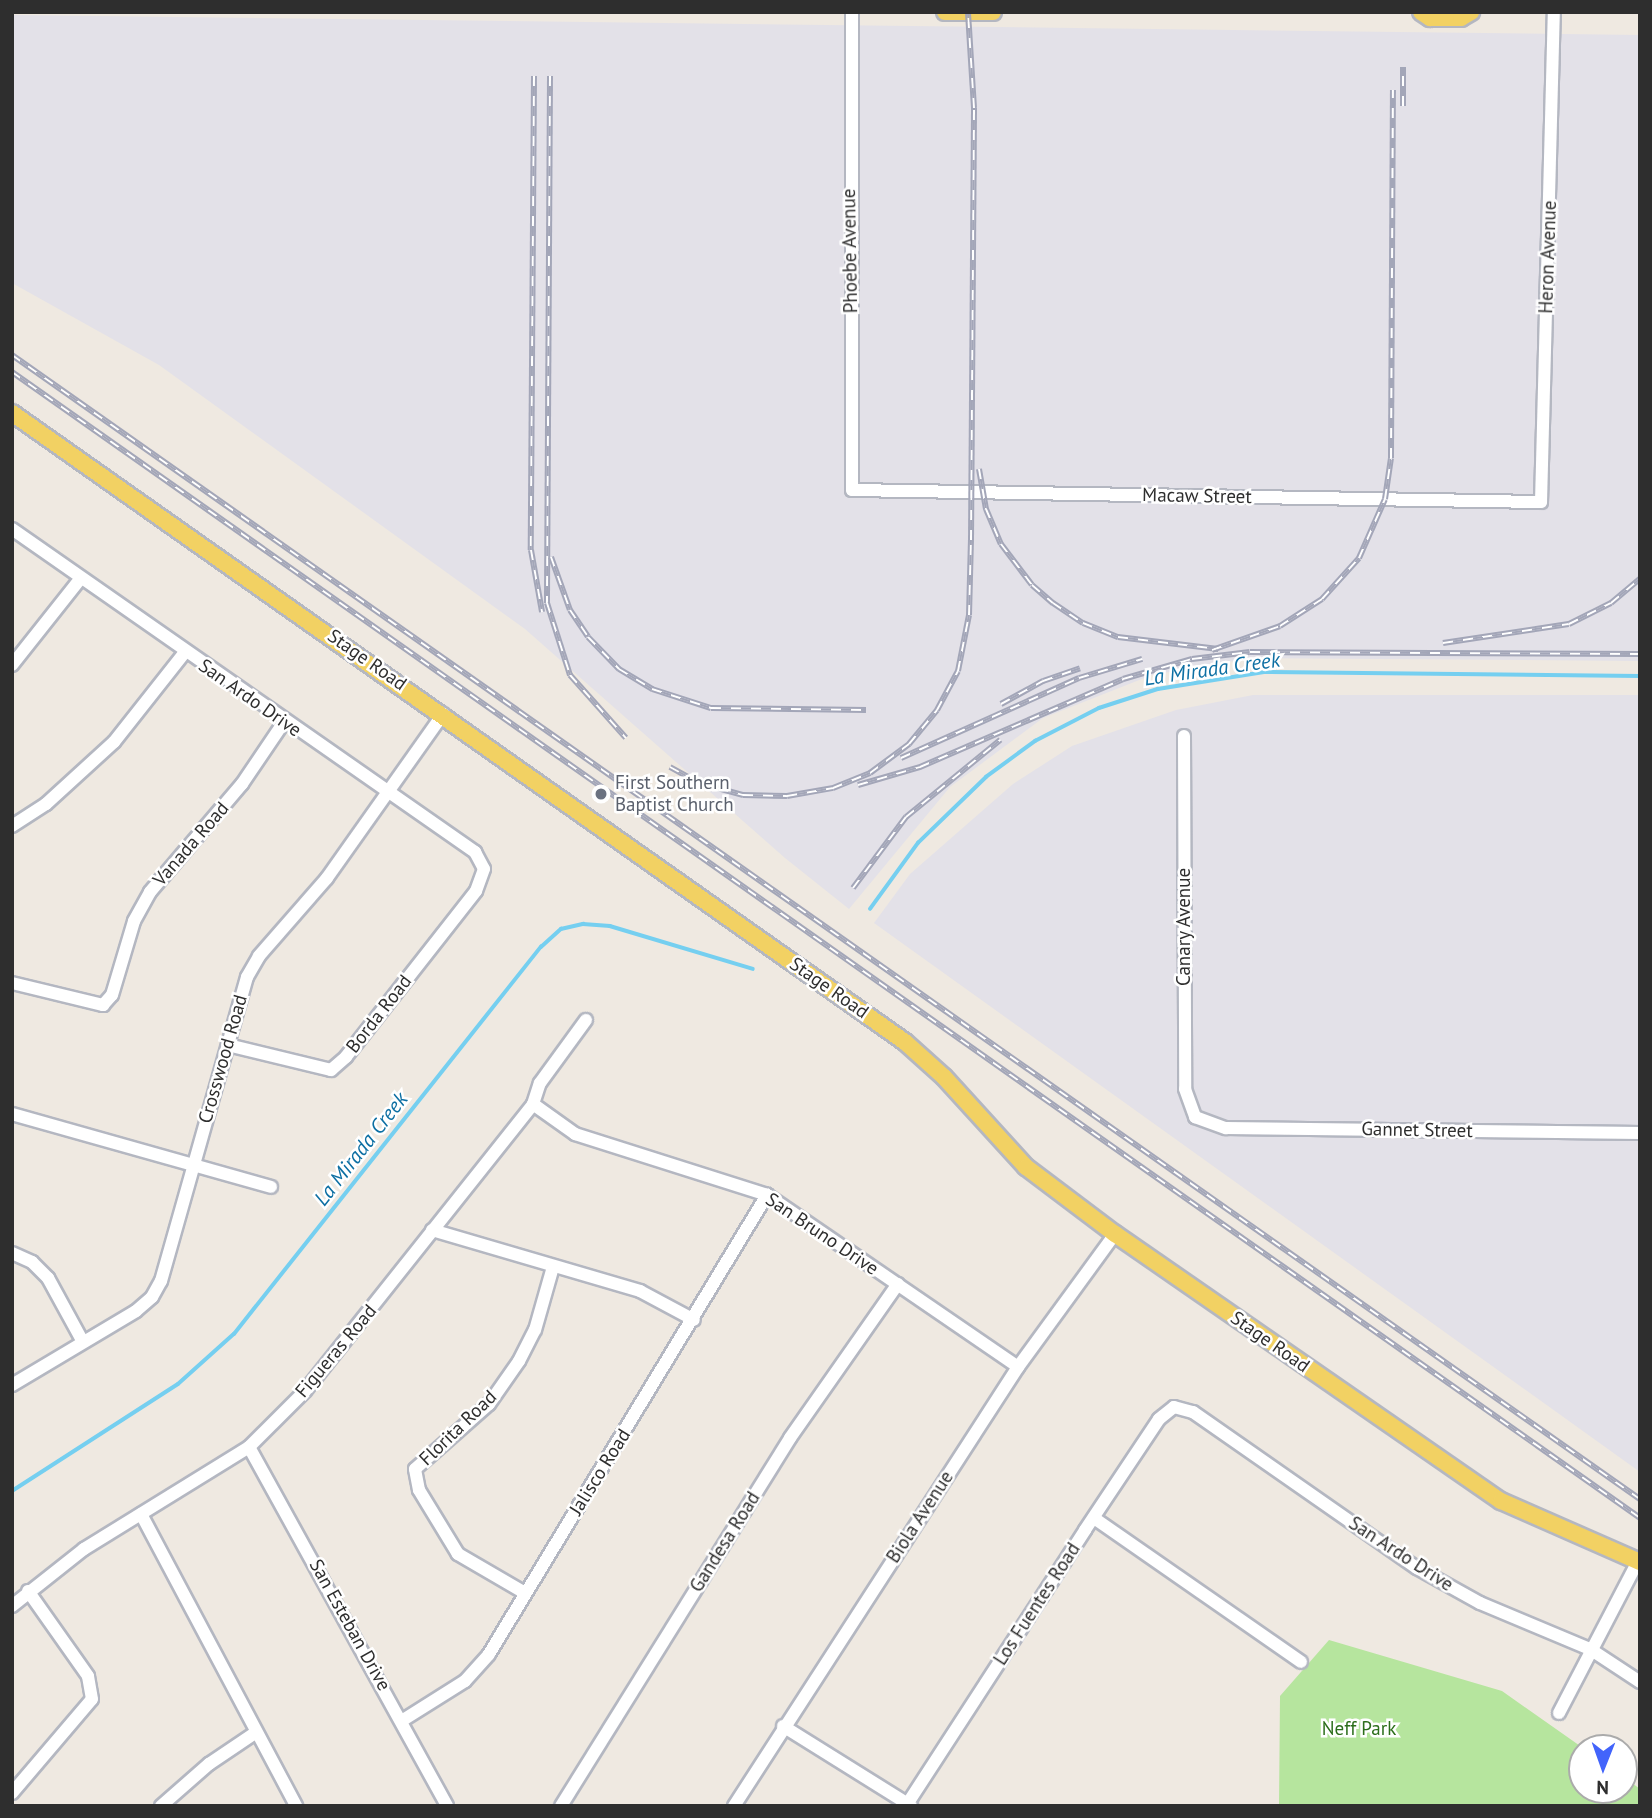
<!DOCTYPE html>
<html>
<head>
<meta charset="utf-8">
<style>
  body { margin:0 }
  #map { position:relative; width:1652px; height:1818px; overflow:hidden; background:#efe9e1; font-family:"PT Sans",sans-serif }
  div>[style] { position:absolute }
  .industrial>* { inset:0; background:#e3e1e8 }
  .green>* { inset:0; background:#b6e59e }
  .stream>* { height:3.5px; margin:-1.75px; padding:0 1.75px; transform-origin:1.75px; border-radius:1.75px; background:#75cff0 }
  .roads { filter:drop-shadow(2px 0 #b4b7c1) drop-shadow(-2px 0 #b4b7c1) drop-shadow(0 2px #b4b7c1) drop-shadow(0 -2px #b4b7c1) }
  .minor>* { height:12px; margin:-6px; padding:0 6px; transform-origin:6px; border-radius:6px; background:#fff }
  .major>* { height:16px; margin:-8px; padding:0 8px; transform-origin:8px; border-radius:8px; background:#f2d163 }
  .rail>* { height:6px; margin-top:-3px; transform-origin:0; background:repeating-linear-gradient(90deg,#fff 0 10px,#a3a6b8 0 20px); box-sizing:border-box; border-block:2px solid #a3a6b8 }
  .dots>* { width:19px; height:19px; translate:-50% -50%; box-sizing:border-box; border:4px solid #fff; border-radius:50% }
  span { translate:-50% -50%; white-space:nowrap; text-align:center; line-height:1.15; -webkit-text-stroke:5px #fff; paint-order:stroke }
  .street-label { font-size:19px; color:#2e2e2e }
  .worship-label { font-size:19px; color:#5b616d }
  .left { translate:0 -50%; text-align:left }
  .park-label { font-size:19px; color:#2c6e1b }
  .water-label { font-size:21px; color:#0d6fa3; font-style:italic }
  .frame { position:absolute; inset:0; border:14px solid #2e2e2e; pointer-events:none }
  .north { position:absolute; left:1568px; top:1734px; width:70px; height:70px; box-sizing:border-box; background:#fff; border:2px solid #ababab; border-radius:50%; rotate:181deg; font-size:19px; font-weight:700; line-height:28px; text-align:center; color:#2e2e2e }
  .north::after { content:''; display:block; margin:auto; width:24px; height:32px; background:#4264fb; clip-path:polygon(50% 0,100% 100%,50% 72%,0 100%) }
</style>
</head>
<body>
<div id="map">
  <div class="industrial">
    <i style="clip-path:polygon(12px 15px,1640px 35px,1640px 661px,1251px 658px,1152px 675px,1043px 718px,950px 787px,849px 909px,785px 858px,525px 629px,159px 365px,12px 283px)"></i>
    <i style="clip-path:polygon(1253px 695px,1640px 695px,1640px 1472px,874px 923px,910px 874px,1013px 784px,1072px 746px,1176px 710px)"></i>
  </div>
  <div class="green">
    <i style="clip-path:polygon(1329px 1640px,1502px 1691px,1583px 1748px,1582px 1790px,1624px 1790px,1624px 1777px,1640px 1789px,1640px 1806px,1279px 1806px,1280px 1696px)"></i>
  </div>
  <div class="stream">
    <i style="left:870px;top:909px;width:82px;rotate:-54deg"></i>
    <i style="left:918px;top:843px;width:95px;rotate:-44.1deg"></i>
    <i style="left:986px;top:777px;width:61px;rotate:-36.3deg"></i>
    <i style="left:1035px;top:741px;width:72px;rotate:-27.3deg"></i>
    <i style="left:1099px;top:708px;width:62px;rotate:-17.9deg"></i>
    <i style="left:1158px;top:689px;width:107px;rotate:-9.1deg"></i>
    <i style="left:1264px;top:672px;width:376px;rotate:0.6deg"></i>
    <i style="left:12px;top:1491px;width:197px;rotate:-32.8deg"></i>
    <i style="left:178px;top:1384px;width:75px;rotate:-41.8deg"></i>
    <i style="left:234px;top:1334px;width:494px;rotate:-51.6deg"></i>
    <i style="left:541px;top:947px;width:27px;rotate:-42deg"></i>
    <i style="left:561px;top:929px;width:23px;rotate:-13deg"></i>
    <i style="left:583px;top:924px;width:27px;rotate:4deg"></i>
    <i style="left:610px;top:926px;width:149px;rotate:16.7deg"></i>
  </div>
  <div class="roads">
    <div class="minor">
      <i style="left:852px;top:12px;width:478px;rotate:90deg"></i>
      <i style="left:852px;top:490px;width:689px;rotate:1deg"></i>
      <i style="left:1541px;top:502px;width:490px;rotate:-88.5deg"></i>
      <i style="left:12px;top:529px;width:565px;rotate:34.9deg"></i>
      <i style="left:475px;top:852px;width:19px;rotate:62deg"></i>
      <i style="left:484px;top:869px;width:23px;rotate:110deg"></i>
      <i style="left:476px;top:891px;width:211px;rotate:128.1deg"></i>
      <i style="left:346px;top:1057px;width:20px;rotate:139deg"></i>
      <i style="left:331px;top:1070px;width:106px;rotate:-166.4deg"></i>
      <i style="left:12px;top:665px;width:111px;rotate:-51.6deg"></i>
      <i style="left:1184px;top:736px;width:353px;rotate:89.8deg"></i>
      <i style="left:1185px;top:1089px;width:30px;rotate:70deg"></i>
      <i style="left:1195px;top:1117px;width:33px;rotate:20deg"></i>
      <i style="left:1226px;top:1128px;width:414px;rotate:0.7deg"></i>
      <i style="left:12px;top:826px;width:40px;rotate:-32.9deg"></i>
      <i style="left:46px;top:804px;width:92px;rotate:-42.4deg"></i>
      <i style="left:114px;top:742px;width:115px;rotate:-51.7deg"></i>
      <i style="left:12px;top:983px;width:94px;rotate:13.6deg"></i>
      <i style="left:103px;top:1005px;width:13px;rotate:-48deg"></i>
      <i style="left:112px;top:995px;width:77px;rotate:-73.4deg"></i>
      <i style="left:134px;top:921px;width:33px;rotate:-61deg"></i>
      <i style="left:150px;top:892px;width:142px;rotate:-49.6deg"></i>
      <i style="left:242px;top:784px;width:75px;rotate:-55.9deg"></i>
      <i style="left:533px;top:1104px;width:52px;rotate:35.5deg"></i>
      <i style="left:575px;top:1134px;width:201px;rotate:17.6deg"></i>
      <i style="left:767px;top:1195px;width:304px;rotate:34.4deg"></i>
      <i style="left:12px;top:1114px;width:269px;rotate:15.7deg"></i>
      <i style="left:432px;top:1230px;width:217px;rotate:16.3deg"></i>
      <i style="left:640px;top:1291px;width:61px;rotate:28.2deg"></i>
      <i style="left:12px;top:1253px;width:22px;rotate:24deg"></i>
      <i style="left:32px;top:1262px;width:23px;rotate:45deg"></i>
      <i style="left:48px;top:1278px;width:73px;rotate:61.3deg"></i>
      <i style="left:12px;top:1385px;width:144px;rotate:-30.8deg"></i>
      <i style="left:136px;top:1311px;width:21px;rotate:-41deg"></i>
      <i style="left:152px;top:1297px;width:18px;rotate:-61deg"></i>
      <i style="left:161px;top:1281px;width:316px;rotate:-74.2deg"></i>
      <i style="left:247px;top:977px;width:24px;rotate:-60deg"></i>
      <i style="left:259px;top:956px;width:103px;rotate:-48.9deg"></i>
      <i style="left:327px;top:878px;width:201px;rotate:-54.7deg"></i>
      <i style="left:249px;top:1447px;width:410px;rotate:61.1deg"></i>
      <i style="left:141px;top:1514px;width:331px;rotate:62deg"></i>
      <i style="left:1094px;top:1518px;width:252px;rotate:34.8deg"></i>
      <i style="left:525px;top:1593px;width:78px;rotate:-149.8deg"></i>
      <i style="left:458px;top:1554px;width:75px;rotate:-121.4deg"></i>
      <i style="left:419px;top:1490px;width:21px;rotate:-101deg"></i>
      <i style="left:415px;top:1469px;width:98px;rotate:-41.3deg"></i>
      <i style="left:489px;top:1404px;width:52px;rotate:-55.1deg"></i>
      <i style="left:519px;top:1361px;width:35px;rotate:-63deg"></i>
      <i style="left:535px;top:1330px;width:66px;rotate:-74.1deg"></i>
      <i style="left:12px;top:1606px;width:92px;rotate:-38.4deg"></i>
      <i style="left:84px;top:1549px;width:194px;rotate:-31.7deg"></i>
      <i style="left:249px;top:1447px;width:79px;rotate:-45deg"></i>
      <i style="left:305px;top:1391px;width:367px;rotate:-51.5deg"></i>
      <i style="left:533px;top:1104px;width:22px;rotate:-72deg"></i>
      <i style="left:540px;top:1083px;width:78px;rotate:-53.9deg"></i>
      <i style="left:1559px;top:1713px;width:171px;rotate:-62.5deg"></i>
      <i style="left:403px;top:1720px;width:73px;rotate:-32.2deg"></i>
      <i style="left:465px;top:1681px;width:36px;rotate:-48deg"></i>
      <i style="left:489px;top:1654px;width:537px;rotate:-58.8deg"></i>
      <i style="left:783px;top:1726px;width:151px;rotate:32deg"></i>
      <i style="left:12px;top:1793px;width:123px;rotate:-49.6deg"></i>
      <i style="left:92px;top:1699px;width:23px;rotate:-100deg"></i>
      <i style="left:88px;top:1676px;width:104px;rotate:-125.2deg"></i>
      <i style="left:161px;top:1806px;width:64px;rotate:-41.2deg"></i>
      <i style="left:209px;top:1764px;width:55px;rotate:-34deg"></i>
      <i style="left:561px;top:1806px;width:433px;rotate:-58.1deg"></i>
      <i style="left:790px;top:1438px;width:188px;rotate:-55deg"></i>
      <i style="left:734px;top:1806px;width:523px;rotate:-57.1deg"></i>
      <i style="left:1018px;top:1367px;width:165px;rotate:-53.9deg"></i>
      <i style="left:906px;top:1806px;width:329px;rotate:-57deg"></i>
      <i style="left:1085px;top:1530px;width:133px;rotate:-56.3deg"></i>
      <i style="left:1159px;top:1419px;width:19px;rotate:-39deg"></i>
      <i style="left:1174px;top:1407px;width:20px;rotate:15deg"></i>
      <i style="left:1193px;top:1412px;width:273px;rotate:34.9deg"></i>
      <i style="left:1417px;top:1568px;width:72px;rotate:29.1deg"></i>
      <i style="left:1480px;top:1603px;width:119px;rotate:22.7deg"></i>
      <i style="left:1590px;top:1649px;width:60px;rotate:33.4deg"></i>
    </div>
    <div class="major">
      <i style="left:945px;top:12px;width:48px"></i>
      <i style="left:1421px;top:12px;width:11px;rotate:34deg"></i>
      <i style="left:1430px;top:18px;width:31px"></i>
      <i style="left:1461px;top:18px;width:12px;rotate:-31deg"></i>
      <i style="left:12px;top:413px;width:1092px;rotate:35.16deg"></i>
      <i style="left:905px;top:1042px;width:52px;rotate:41.9deg"></i>
      <i style="left:944px;top:1077px;width:122px;rotate:47.7deg"></i>
      <i style="left:1026px;top:1167px;width:111px;rotate:37deg"></i>
      <i style="left:1115px;top:1234px;width:469px;rotate:34.7deg"></i>
      <i style="left:1501px;top:1501px;width:152px;rotate:23.7deg"></i>
    </div>
  </div>
  <div class="rail">
    <i style="left:534px;top:76px;width:474px;rotate:90.4deg"></i>
    <i style="left:531px;top:550px;width:63px;rotate:79.9deg"></i>
    <i style="left:550px;top:76px;width:527px;rotate:90.33deg"></i>
    <i style="left:547px;top:603px;width:76px;rotate:72.3deg"></i>
    <i style="left:570px;top:675px;width:84px;rotate:48.4deg"></i>
    <i style="left:1403px;top:106px;width:39px;rotate:-90deg"></i>
    <i style="left:12px;top:355px;width:1990px;rotate:35.1deg"></i>
    <i style="left:12px;top:372px;width:1991px;rotate:35.14deg"></i>
    <i style="left:979px;top:469px;width:41px;rotate:80.1deg"></i>
    <i style="left:986px;top:509px;width:38px;rotate:67deg"></i>
    <i style="left:1001px;top:544px;width:51px;rotate:52.9deg"></i>
    <i style="left:1032px;top:585px;width:28px;rotate:41deg"></i>
    <i style="left:1053px;top:603px;width:36px;rotate:34deg"></i>
    <i style="left:1083px;top:623px;width:38px;rotate:22deg"></i>
    <i style="left:1118px;top:637px;width:101px;rotate:6.8deg"></i>
    <i style="left:551px;top:557px;width:56px;rotate:70.3deg"></i>
    <i style="left:570px;top:610px;width:32px;rotate:56deg"></i>
    <i style="left:588px;top:637px;width:45px;rotate:45.9deg"></i>
    <i style="left:619px;top:669px;width:39px;rotate:31deg"></i>
    <i style="left:652px;top:689px;width:62px;rotate:17.9deg"></i>
    <i style="left:711px;top:708px;width:155px;rotate:0.7deg"></i>
    <i style="left:1443px;top:643px;width:127px;rotate:-8.6deg"></i>
    <i style="left:1569px;top:624px;width:47px;rotate:-26.6deg"></i>
    <i style="left:1611px;top:603px;width:38px;rotate:-40deg"></i>
    <i style="left:1212px;top:650px;width:72px;rotate:-19.4deg"></i>
    <i style="left:1280px;top:626px;width:50px;rotate:-32.7deg"></i>
    <i style="left:1322px;top:599px;width:55px;rotate:-47.9deg"></i>
    <i style="left:1359px;top:558px;width:64px;rotate:-66.2deg"></i>
    <i style="left:1385px;top:499px;width:41px;rotate:-81.7deg"></i>
    <i style="left:1391px;top:458px;width:368px;rotate:-89.7deg"></i>
    <i style="left:1001px;top:704px;width:48px;rotate:-28.7deg"></i>
    <i style="left:1043px;top:681px;width:39px;rotate:-19deg"></i>
    <i style="left:901px;top:758px;width:195px;rotate:-24.2deg"></i>
    <i style="left:1079px;top:678px;width:66px;rotate:-16.8deg"></i>
    <i style="left:670px;top:767px;width:33px;rotate:29deg"></i>
    <i style="left:699px;top:783px;width:46px;rotate:15.3deg"></i>
    <i style="left:743px;top:795px;width:44px;rotate:1.3deg"></i>
    <i style="left:787px;top:796px;width:47px;rotate:-9.9deg"></i>
    <i style="left:833px;top:788px;width:40px;rotate:-22deg"></i>
    <i style="left:870px;top:773px;width:49px;rotate:-36.6deg"></i>
    <i style="left:909px;top:744px;width:44px;rotate:-50.5deg"></i>
    <i style="left:937px;top:710px;width:44px;rotate:-61.7deg"></i>
    <i style="left:958px;top:671px;width:57px;rotate:-78.9deg"></i>
    <i style="left:969px;top:615px;width:75px;rotate:-88.5deg"></i>
    <i style="left:971px;top:540px;width:432px;rotate:-89.6deg"></i>
    <i style="left:974px;top:108px;width:96px;rotate:-93.6deg"></i>
    <i style="left:858px;top:785px;width:65px;rotate:-16.2deg"></i>
    <i style="left:920px;top:767px;width:221px;rotate:-23.4deg"></i>
    <i style="left:1123px;top:679px;width:72px;rotate:-16.2deg"></i>
    <i style="left:1192px;top:659px;width:58px;rotate:-6.9deg"></i>
    <i style="left:1250px;top:652px;width:390px;rotate:0.3deg"></i>
    <i style="left:853px;top:888px;width:89px;rotate:-53.3deg"></i>
    <i style="left:906px;top:817px;width:122px;rotate:-39.3deg"></i>
  </div>
  <div class="dots">
    <i style="left:601px;top:794px;background:#6b7280"></i>
  </div>
  <div class="street-label">
    <span style="left:850px;top:251px;rotate:-91deg">Phoebe Avenue</span>
    <span style="left:1548px;top:257px;rotate:-88deg">Heron Avenue</span>
    <span style="left:1197px;top:496px;rotate:1deg">Macaw Street</span>
    <span style="left:367px;top:660px;rotate:35deg">Stage Road</span>
    <span style="left:250px;top:698px;rotate:35deg">San Ardo Drive</span>
    <span style="left:191px;top:844px;rotate:-49deg">Vanada Road</span>
    <span style="left:1184px;top:927px;rotate:-90deg">Canary Avenue</span>
    <span style="left:829px;top:988px;rotate:35deg">Stage Road</span>
    <span style="left:379px;top:1014px;rotate:-52deg">Borda Road</span>
    <span style="left:223px;top:1059px;rotate:-74deg">Crosswood Road</span>
    <span style="left:1417px;top:1130px;rotate:1deg">Gannet Street</span>
    <span style="left:822px;top:1234px;rotate:34deg">San Bruno Drive</span>
    <span style="left:1270px;top:1342px;rotate:35deg">Stage Road</span>
    <span style="left:336px;top:1351px;rotate:-50deg">Figueras Road</span>
    <span style="left:458px;top:1428px;rotate:-44deg">Florita Road</span>
    <span style="left:600px;top:1472px;rotate:-58deg">Jalisco Road</span>
    <span style="left:920px;top:1517px;rotate:-57deg">Biola Avenue</span>
    <span style="left:725px;top:1542px;rotate:-58deg">Gandesa Road</span>
    <span style="left:1401px;top:1554px;rotate:33deg">San Ardo Drive</span>
    <span style="left:1037px;top:1604px;rotate:-57deg">Los Fuentes Road</span>
    <span style="left:350px;top:1625px;rotate:61deg">San Esteban Drive</span>
  </div>
  <div class="worship-label">
    <span class="left" style="left:615px;top:794px">First Southern<br>Baptist Church</span>
  </div>
  <div class="park-label">
    <span style="left:1359px;top:1729px">Neff Park</span>
  </div>
  <div class="water-label">
    <span style="left:1212px;top:669px;rotate:-8deg">La Mirada Creek</span>
    <span style="left:361px;top:1149px;rotate:-52deg">La Mirada Creek</span>
  </div>
  <div class="frame"></div>
  <div class="north">N</div>
</div>
</body>
</html>
